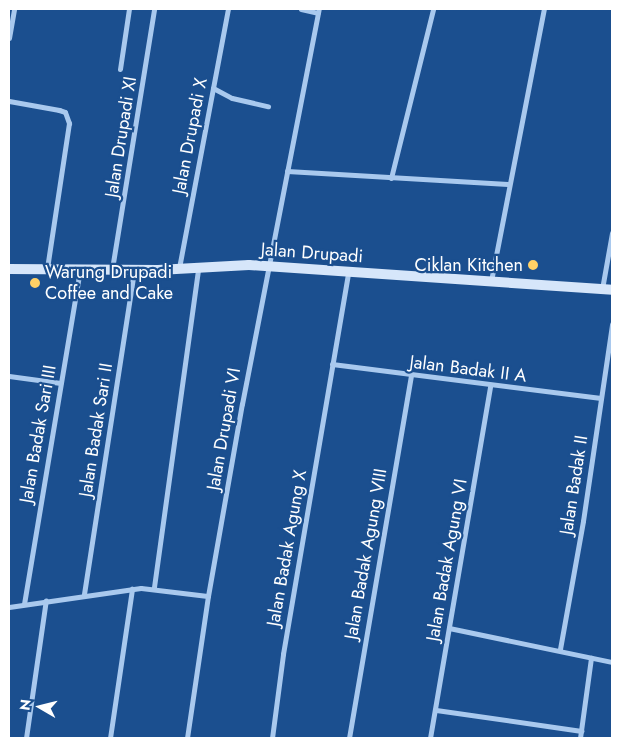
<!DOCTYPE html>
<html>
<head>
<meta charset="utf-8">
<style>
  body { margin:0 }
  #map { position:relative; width:621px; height:747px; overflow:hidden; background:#1b4f8f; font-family:Jost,sans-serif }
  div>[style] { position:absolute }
  .street>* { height:5px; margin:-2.5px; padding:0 2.5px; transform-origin:2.5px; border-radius:2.5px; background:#a9c9ee }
  .secondary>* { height:10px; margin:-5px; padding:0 5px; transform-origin:5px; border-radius:5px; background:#d6e6fa }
  .dots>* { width:14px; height:14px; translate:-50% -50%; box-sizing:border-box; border:2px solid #1b4f8f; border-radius:50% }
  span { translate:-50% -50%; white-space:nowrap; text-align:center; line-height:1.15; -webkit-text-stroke:4.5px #1b4f8f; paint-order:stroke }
  .street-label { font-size:18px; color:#fff }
  .poi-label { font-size:18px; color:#fff }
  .right { translate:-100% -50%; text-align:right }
  .left { translate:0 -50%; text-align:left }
  .frame { position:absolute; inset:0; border:10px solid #fff; pointer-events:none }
  .north { position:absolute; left:15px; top:682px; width:50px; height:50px; -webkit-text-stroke:4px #1b4f8f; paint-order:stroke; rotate:278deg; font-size:14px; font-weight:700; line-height:20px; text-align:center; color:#fff }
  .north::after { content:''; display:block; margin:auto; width:18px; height:22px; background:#fff; clip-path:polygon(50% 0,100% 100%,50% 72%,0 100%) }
</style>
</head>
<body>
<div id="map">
  <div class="street">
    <i style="left:301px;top:9px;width:17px;rotate:13deg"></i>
    <i style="left:9px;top:38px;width:29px;rotate:-80deg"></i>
    <i style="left:120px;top:69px;width:61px;rotate:-81.5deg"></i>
    <i style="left:213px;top:88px;width:21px;rotate:28deg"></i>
    <i style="left:232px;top:98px;width:37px;rotate:13deg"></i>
    <i style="left:9px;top:101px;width:51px;rotate:10.2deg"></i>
    <i style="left:59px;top:110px;width:6px;rotate:18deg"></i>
    <i style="left:65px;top:112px;width:12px;rotate:70deg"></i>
    <i style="left:69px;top:123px;width:148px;rotate:98.6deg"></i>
    <i style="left:287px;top:171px;width:221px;rotate:3.4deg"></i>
    <i style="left:391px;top:178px;width:174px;rotate:-76deg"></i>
    <i style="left:179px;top:268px;width:264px;rotate:-79.3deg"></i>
    <i style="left:112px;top:269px;width:263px;rotate:-80.8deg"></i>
    <i style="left:491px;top:281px;width:277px;rotate:-79deg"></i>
    <i style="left:602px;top:289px;width:57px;rotate:-79.9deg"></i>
    <i style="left:332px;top:364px;width:271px;rotate:7.2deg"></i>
    <i style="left:9px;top:376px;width:52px;rotate:7.7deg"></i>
    <i style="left:154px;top:587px;width:322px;rotate:-82.1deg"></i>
    <i style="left:84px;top:594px;width:328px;rotate:-81.2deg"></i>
    <i style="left:24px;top:604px;width:339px;rotate:-80.5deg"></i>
    <i style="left:9px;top:607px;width:133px;rotate:-8.2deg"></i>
    <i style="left:141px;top:588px;width:67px;rotate:6.8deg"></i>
    <i style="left:449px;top:628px;width:167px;rotate:11.8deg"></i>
    <i style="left:560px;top:649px;width:130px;rotate:-79.8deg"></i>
    <i style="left:583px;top:521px;width:199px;rotate:-81.6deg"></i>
    <i style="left:436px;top:710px;width:147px;rotate:8.2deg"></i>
    <i style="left:26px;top:738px;width:139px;rotate:-81.8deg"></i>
    <i style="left:110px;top:738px;width:151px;rotate:-81.6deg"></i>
    <i style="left:187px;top:738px;width:144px;rotate:-81.6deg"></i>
    <i style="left:208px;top:596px;width:195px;rotate:-80deg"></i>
    <i style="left:242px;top:404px;width:402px;rotate:-79deg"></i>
    <i style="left:272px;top:738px;width:85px;rotate:-82.5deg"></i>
    <i style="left:283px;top:654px;width:387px;rotate:-80.3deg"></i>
    <i style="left:349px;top:738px;width:367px;rotate:-80.3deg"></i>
    <i style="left:430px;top:738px;width:357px;rotate:-80.3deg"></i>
    <i style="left:580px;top:738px;width:81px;rotate:-82.2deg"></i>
  </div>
  <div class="secondary">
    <i style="left:9px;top:269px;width:149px;rotate:0.4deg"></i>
    <i style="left:158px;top:270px;width:91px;rotate:-3.1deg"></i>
    <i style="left:249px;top:265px;width:364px;rotate:3.9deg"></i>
  </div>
  <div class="dots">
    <i style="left:533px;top:265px;background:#ffd166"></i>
    <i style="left:35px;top:283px;background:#ffd166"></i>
  </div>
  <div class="street-label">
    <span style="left:190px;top:136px;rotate:-79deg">Jalan Drupadi X</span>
    <span style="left:121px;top:137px;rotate:-81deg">Jalan Drupadi XI</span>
    <span style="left:312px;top:253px;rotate:4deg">Jalan Drupadi</span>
    <span style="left:468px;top:369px;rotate:7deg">Jalan Badak II A</span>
    <span style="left:224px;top:429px;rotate:-80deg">Jalan Drupadi VI</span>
    <span style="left:96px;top:430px;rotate:-81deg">Jalan Badak Sari II</span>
    <span style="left:38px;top:434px;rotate:-80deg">Jalan Badak Sari III</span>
    <span style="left:574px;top:485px;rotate:-81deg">Jalan Badak II</span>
    <span style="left:287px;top:548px;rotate:-80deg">Jalan Badak Agung X</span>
    <span style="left:366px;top:554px;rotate:-80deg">Jalan Badak Agung VIII</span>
    <span style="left:447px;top:560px;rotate:-80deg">Jalan Badak Agung VI</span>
  </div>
  <div class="poi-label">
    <span class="right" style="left:523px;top:265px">Ciklan Kitchen</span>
    <span class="left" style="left:45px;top:283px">Warung Drupadi<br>Coffee and Cake</span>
  </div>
  <div class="frame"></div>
  <div class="north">N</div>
</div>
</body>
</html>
